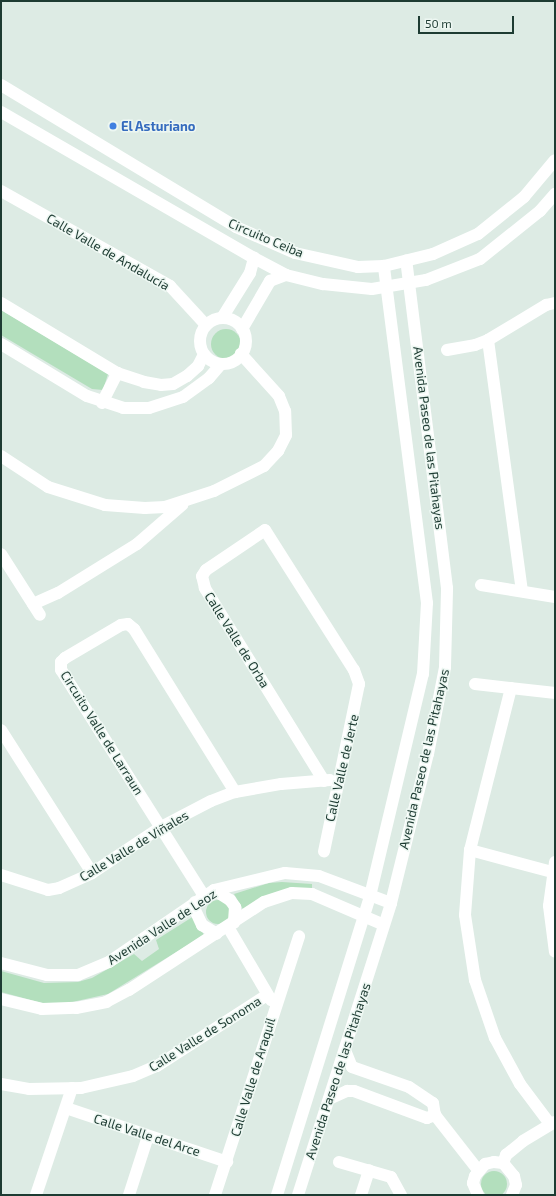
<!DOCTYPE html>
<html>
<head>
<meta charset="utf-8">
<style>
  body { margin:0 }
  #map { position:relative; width:556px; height:1196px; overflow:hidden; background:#ddebe4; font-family:"Exo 2",sans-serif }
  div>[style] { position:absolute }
  .green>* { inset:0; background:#b3dfbd }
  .round { border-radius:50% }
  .minor>* { height:12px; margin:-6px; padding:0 6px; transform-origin:6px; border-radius:6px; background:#fff }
  .minor>.ring { margin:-6px; padding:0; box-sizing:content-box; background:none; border:12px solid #fff; border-radius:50% }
  .dots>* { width:11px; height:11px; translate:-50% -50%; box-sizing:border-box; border:2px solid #edf7f2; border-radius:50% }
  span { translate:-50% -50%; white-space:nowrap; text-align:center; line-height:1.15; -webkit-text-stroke:3px #edf7f2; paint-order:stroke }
  .shop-label { font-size:13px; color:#366cbe; font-weight:700 }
  .left { translate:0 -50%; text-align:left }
  .street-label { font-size:13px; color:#1d3b32 }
  .frame { position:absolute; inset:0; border:2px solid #1d3b32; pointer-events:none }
  .scale { position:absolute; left:418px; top:16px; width:96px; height:18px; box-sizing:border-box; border:2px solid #1d3b32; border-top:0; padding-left:5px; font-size:12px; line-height:14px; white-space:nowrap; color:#1d3b32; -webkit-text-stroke:3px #edf7f2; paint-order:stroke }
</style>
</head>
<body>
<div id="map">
  <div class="green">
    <i style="clip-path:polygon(1px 310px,108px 374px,103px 390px,92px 389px,1px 335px)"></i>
    <i class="round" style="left:211px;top:329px;width:30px;height:30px"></i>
    <i style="clip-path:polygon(282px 882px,312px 884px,312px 889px,244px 911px,234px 894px,269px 883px)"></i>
    <i class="round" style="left:206px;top:900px;width:24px;height:24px"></i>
    <i style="clip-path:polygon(194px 916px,204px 935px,108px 994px,68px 1003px,42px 1003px,1px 992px,1px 971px,44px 983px,78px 982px,92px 978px,134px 954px,142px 961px,159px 949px,156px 940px)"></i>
    <i class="round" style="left:481px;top:1171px;width:26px;height:26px"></i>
  </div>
  <div class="minor">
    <i style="left:1px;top:85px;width:275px;rotate:31.1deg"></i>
    <i style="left:236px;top:227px;width:64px;rotate:23.8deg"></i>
    <i style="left:295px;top:253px;width:65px;rotate:12.5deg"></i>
    <i style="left:358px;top:267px;width:26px;rotate:-2deg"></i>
    <i style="left:384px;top:266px;width:50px;rotate:-13.8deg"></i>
    <i style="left:433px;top:254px;width:49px;rotate:-24deg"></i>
    <i style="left:478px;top:234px;width:59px;rotate:-38.8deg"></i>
    <i style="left:524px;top:197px;width:48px;rotate:-50deg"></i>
    <i style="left:1px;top:112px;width:292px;rotate:30deg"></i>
    <i style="left:254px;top:258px;width:36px;rotate:28deg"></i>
    <i style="left:286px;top:275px;width:38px;rotate:14deg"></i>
    <i style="left:323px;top:284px;width:49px;rotate:5.8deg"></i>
    <i style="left:372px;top:289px;width:55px;rotate:-9.5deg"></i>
    <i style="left:426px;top:280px;width:58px;rotate:-21.3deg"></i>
    <i style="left:480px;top:259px;width:77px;rotate:-38.7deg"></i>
    <i style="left:540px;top:211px;width:23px;rotate:-49deg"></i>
    <i style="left:1px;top:191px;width:194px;rotate:29.3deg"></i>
    <i style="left:170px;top:286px;width:53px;rotate:47.3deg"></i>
    <i style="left:1px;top:303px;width:135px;rotate:31.1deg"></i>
    <i style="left:117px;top:373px;width:28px;rotate:18deg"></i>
    <i style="left:144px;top:382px;width:17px;rotate:10deg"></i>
    <i style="left:161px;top:385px;width:12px;rotate:-5deg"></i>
    <i style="left:173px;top:384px;width:16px;rotate:-30deg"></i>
    <i style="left:187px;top:376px;width:15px;rotate:-42deg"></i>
    <i style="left:198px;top:366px;width:13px;rotate:-63deg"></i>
    <i style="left:222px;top:318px;width:53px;rotate:-58.1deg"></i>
    <i style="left:250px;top:273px;width:16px;rotate:-75deg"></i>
    <i class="ring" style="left:200px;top:318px;width:34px;height:34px"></i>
    <i style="left:242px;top:329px;width:56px;rotate:-59.7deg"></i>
    <i style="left:270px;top:281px;width:17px;rotate:-21deg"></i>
    <i style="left:488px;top:340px;width:253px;rotate:82.3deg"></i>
    <i style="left:1px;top:344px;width:100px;rotate:31.2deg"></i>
    <i style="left:87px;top:396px;width:38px;rotate:18deg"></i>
    <i style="left:123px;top:408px;width:26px"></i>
    <i style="left:149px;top:408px;width:36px;rotate:-18deg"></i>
    <i style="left:183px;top:397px;width:32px;rotate:-36deg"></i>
    <i style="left:209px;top:378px;width:18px;rotate:-49deg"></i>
    <i style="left:447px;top:350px;width:28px;rotate:-10deg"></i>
    <i style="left:475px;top:345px;width:14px;rotate:-21deg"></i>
    <i style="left:488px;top:340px;width:68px;rotate:-31.1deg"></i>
    <i style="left:546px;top:305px;width:9px;rotate:-13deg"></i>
    <i style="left:102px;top:403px;width:34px;rotate:-63deg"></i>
    <i style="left:1px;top:456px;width:56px;rotate:33.4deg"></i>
    <i style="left:48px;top:487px;width:60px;rotate:17.5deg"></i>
    <i style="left:105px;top:505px;width:40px;rotate:4.3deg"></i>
    <i style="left:145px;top:508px;width:20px;rotate:-3deg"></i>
    <i style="left:165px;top:507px;width:52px;rotate:-18.1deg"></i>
    <i style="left:214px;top:491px;width:56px;rotate:-26.6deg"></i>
    <i style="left:264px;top:466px;width:21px;rotate:-47deg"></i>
    <i style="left:278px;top:451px;width:18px;rotate:-63deg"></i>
    <i style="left:286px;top:435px;width:24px;rotate:-92deg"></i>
    <i style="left:285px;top:411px;width:16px;rotate:-112deg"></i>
    <i style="left:279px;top:396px;width:57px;rotate:-132.1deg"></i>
    <i style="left:1px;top:554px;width:72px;rotate:57.4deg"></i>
    <i style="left:481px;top:585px;width:75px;rotate:9.2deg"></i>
    <i style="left:33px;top:604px;width:27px;rotate:-24deg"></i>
    <i style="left:58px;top:593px;width:93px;rotate:-31.8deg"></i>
    <i style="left:137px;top:544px;width:60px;rotate:-40.9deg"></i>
    <i style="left:475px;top:684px;width:81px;rotate:6.4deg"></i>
    <i style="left:511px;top:688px;width:167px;rotate:104.2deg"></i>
    <i style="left:470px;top:850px;width:65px;rotate:94.4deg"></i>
    <i style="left:465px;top:915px;width:66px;rotate:81.3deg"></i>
    <i style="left:475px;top:980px;width:61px;rotate:71deg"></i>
    <i style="left:495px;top:1038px;width:52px;rotate:61.5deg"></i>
    <i style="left:520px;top:1084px;width:50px;rotate:53.1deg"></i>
    <i style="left:1px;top:730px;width:169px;rotate:57.5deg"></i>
    <i style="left:324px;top:781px;width:227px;rotate:-121.7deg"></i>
    <i style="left:205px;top:588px;width:12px;rotate:-104deg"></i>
    <i style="left:202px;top:576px;width:7px;rotate:-56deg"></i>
    <i style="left:206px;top:570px;width:71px;rotate:-34.1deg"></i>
    <i style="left:265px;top:530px;width:166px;rotate:57.6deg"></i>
    <i style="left:354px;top:670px;width:15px;rotate:70deg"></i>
    <i style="left:359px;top:684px;width:171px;rotate:101.8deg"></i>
    <i style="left:470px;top:850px;width:85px;rotate:15deg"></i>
    <i style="left:555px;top:862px;width:44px;rotate:97.8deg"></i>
    <i style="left:549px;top:906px;width:46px;rotate:82.6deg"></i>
    <i style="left:1px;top:875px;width:49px;rotate:17.7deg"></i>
    <i style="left:48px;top:890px;width:11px;rotate:-10deg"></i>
    <i style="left:59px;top:888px;width:36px;rotate:-24deg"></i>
    <i style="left:92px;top:873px;width:83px;rotate:-33.7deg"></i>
    <i style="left:161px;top:827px;width:56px;rotate:-27.5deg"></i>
    <i style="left:211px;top:801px;width:26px;rotate:-21deg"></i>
    <i style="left:235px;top:792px;width:47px;rotate:-9.9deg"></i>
    <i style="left:281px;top:784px;width:49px;rotate:-4.7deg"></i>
    <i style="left:214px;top:890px;width:19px;rotate:32deg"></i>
    <i style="left:230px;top:900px;width:9px;rotate:54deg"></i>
    <i style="left:235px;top:907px;width:16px;rotate:94deg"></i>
    <i style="left:204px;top:896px;width:267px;rotate:-122.3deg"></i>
    <i style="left:61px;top:670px;width:8px;rotate:-90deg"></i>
    <i style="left:61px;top:662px;width:6px;rotate:-45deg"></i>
    <i style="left:65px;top:658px;width:65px;rotate:-30.5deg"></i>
    <i style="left:121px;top:625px;width:7px;rotate:-8deg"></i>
    <i style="left:128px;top:624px;width:8px;rotate:40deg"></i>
    <i style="left:134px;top:629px;width:192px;rotate:58.2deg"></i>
    <i style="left:195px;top:902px;width:8px;rotate:90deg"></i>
    <i style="left:195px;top:910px;width:17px;rotate:65deg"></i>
    <i style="left:202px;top:925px;width:17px;rotate:31deg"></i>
    <i style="left:228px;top:927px;width:85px;rotate:59.5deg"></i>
    <i style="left:1px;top:963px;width:48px;rotate:14.6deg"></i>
    <i style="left:47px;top:975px;width:31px"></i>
    <i style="left:78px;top:975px;width:34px;rotate:-23deg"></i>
    <i style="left:109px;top:962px;width:127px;rotate:-34.4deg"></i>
    <i style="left:214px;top:890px;width:73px;rotate:-13.5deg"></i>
    <i style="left:285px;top:873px;width:34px;rotate:5deg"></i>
    <i style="left:319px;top:876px;width:77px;rotate:20.6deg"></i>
    <i style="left:1px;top:999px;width:42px;rotate:13.7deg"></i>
    <i style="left:42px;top:1009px;width:34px;rotate:-2deg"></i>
    <i style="left:76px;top:1008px;width:31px;rotate:-11deg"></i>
    <i style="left:106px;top:1002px;width:26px;rotate:-28deg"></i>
    <i style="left:129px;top:990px;width:161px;rotate:-33.1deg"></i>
    <i style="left:264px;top:902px;width:29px;rotate:-18deg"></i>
    <i style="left:292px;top:893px;width:20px;rotate:3deg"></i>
    <i style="left:312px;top:894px;width:78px;rotate:23.3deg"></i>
    <i style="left:345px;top:1050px;width:18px;rotate:68deg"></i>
    <i style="left:352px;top:1067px;width:60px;rotate:19.3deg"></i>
    <i style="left:409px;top:1087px;width:29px;rotate:34deg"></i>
    <i style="left:433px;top:1103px;width:12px;rotate:81deg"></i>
    <i style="left:435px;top:1115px;width:70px;rotate:52deg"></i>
    <i style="left:1px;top:1084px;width:28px;rotate:10deg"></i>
    <i style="left:29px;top:1089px;width:52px;rotate:-1.1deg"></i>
    <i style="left:81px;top:1088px;width:53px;rotate:-13deg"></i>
    <i style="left:133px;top:1076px;width:26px;rotate:-23deg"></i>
    <i style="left:157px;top:1066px;width:131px;rotate:-32.8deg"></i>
    <i style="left:329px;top:1099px;width:20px;rotate:-24deg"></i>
    <i style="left:347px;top:1091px;width:7px"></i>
    <i style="left:354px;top:1091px;width:78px;rotate:20.3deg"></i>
    <i style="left:427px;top:1118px;width:9px;rotate:-21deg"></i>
    <i style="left:66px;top:1108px;width:170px;rotate:18.5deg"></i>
    <i style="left:339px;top:1162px;width:54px;rotate:16.1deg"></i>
    <i style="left:391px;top:1177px;width:21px;rotate:61deg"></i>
    <i style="left:503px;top:1163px;width:9px;rotate:-69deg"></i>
    <i style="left:506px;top:1155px;width:22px;rotate:-39deg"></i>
    <i style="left:523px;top:1141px;width:37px;rotate:-31deg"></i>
    <i style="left:36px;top:1195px;width:113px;rotate:-71.4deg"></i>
    <i style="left:129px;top:1195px;width:62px;rotate:-72.1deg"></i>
    <i style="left:215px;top:1195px;width:272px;rotate:-72deg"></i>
    <i style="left:277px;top:1195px;width:313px;rotate:-72.7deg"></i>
    <i style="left:370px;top:896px;width:228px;rotate:-76.6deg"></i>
    <i style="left:423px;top:674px;width:71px;rotate:-86.8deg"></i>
    <i style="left:427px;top:603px;width:340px;rotate:-97.3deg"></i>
    <i style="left:298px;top:1195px;width:306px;rotate:-72.3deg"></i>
    <i style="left:391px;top:903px;width:154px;rotate:-76.1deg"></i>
    <i style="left:428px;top:754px;width:89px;rotate:-78.9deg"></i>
    <i style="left:445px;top:667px;width:79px;rotate:-88.5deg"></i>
    <i style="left:447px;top:588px;width:330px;rotate:-97.1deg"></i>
    <i style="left:361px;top:1195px;width:26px;rotate:-72deg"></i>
    <i style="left:478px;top:1195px;width:13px;rotate:-113deg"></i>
    <i style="left:473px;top:1183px;width:7px;rotate:-74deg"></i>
    <i style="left:475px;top:1176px;width:16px;rotate:-50deg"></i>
    <i style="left:485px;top:1164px;width:9px;rotate:-13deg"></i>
    <i style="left:494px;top:1162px;width:9px;rotate:6deg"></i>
    <i style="left:503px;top:1163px;width:17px;rotate:50deg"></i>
    <i style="left:514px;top:1176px;width:9px;rotate:77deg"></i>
    <i style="left:516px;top:1185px;width:11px;rotate:112deg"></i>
  </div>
  <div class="dots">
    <i style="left:113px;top:126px;background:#3f7fe0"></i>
  </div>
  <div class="shop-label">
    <span class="left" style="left:121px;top:126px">El Asturiano</span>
  </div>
  <div class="street-label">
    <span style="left:266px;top:238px;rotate:23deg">Circuito Ceiba</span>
    <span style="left:108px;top:252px;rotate:30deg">Calle Valle de Andalucía</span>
    <span style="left:429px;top:438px;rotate:83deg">Avenida Paseo de las Pitahayas</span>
    <span style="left:237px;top:640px;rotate:58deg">Calle Valle de Orba</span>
    <span style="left:102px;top:733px;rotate:58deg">Circuito Valle de Larraun</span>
    <span style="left:424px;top:759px;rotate:-77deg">Avenida Paseo de las Pitahayas</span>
    <span style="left:342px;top:768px;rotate:-77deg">Calle Valle de Jerte</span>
    <span style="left:134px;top:846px;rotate:-31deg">Calle Valle de Viñales</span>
    <span style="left:162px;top:927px;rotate:-33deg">Avenida Valle de Leoz</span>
    <span style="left:205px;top:1034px;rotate:-32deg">Calle Valle de Sonoma</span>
    <span style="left:338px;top:1071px;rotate:-72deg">Avenida Paseo de las Pitahayas</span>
    <span style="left:253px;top:1077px;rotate:-73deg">Calle Valle de Araquil</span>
    <span style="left:147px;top:1135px;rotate:18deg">Calle Valle del Arce</span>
  </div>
  <div class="frame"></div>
  <div class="scale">50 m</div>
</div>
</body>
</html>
